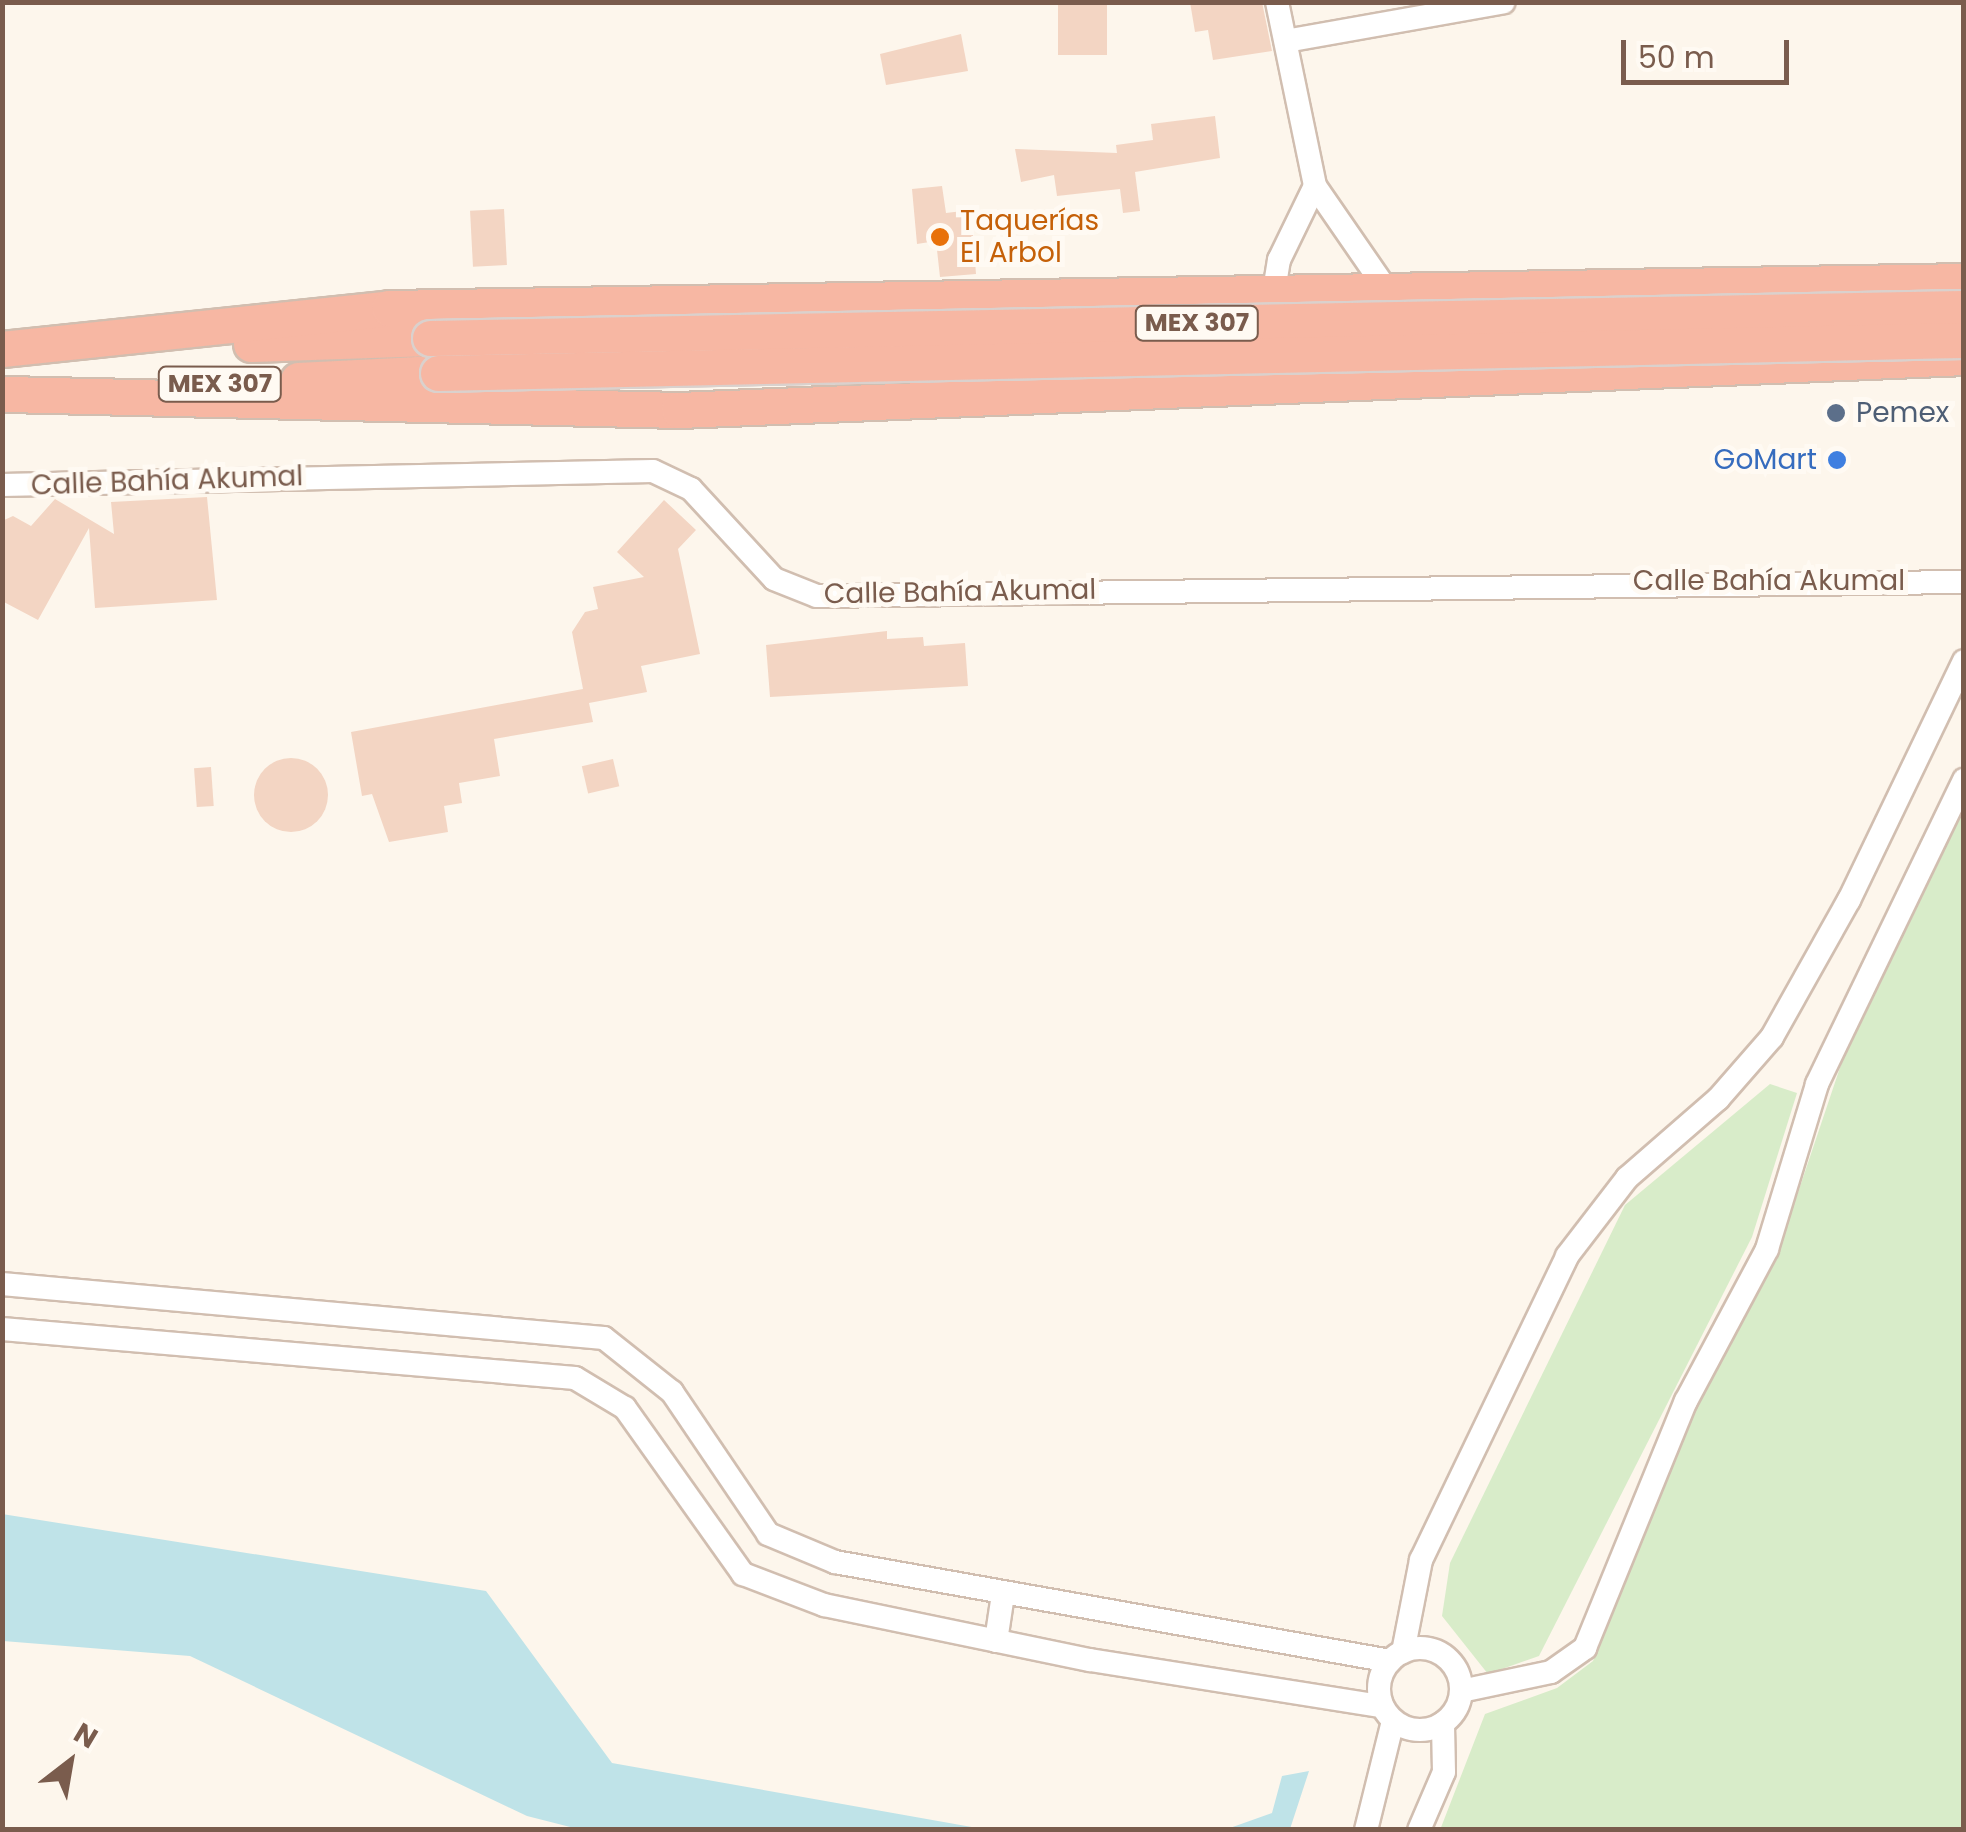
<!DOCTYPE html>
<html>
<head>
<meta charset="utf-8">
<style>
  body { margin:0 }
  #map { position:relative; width:1966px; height:1832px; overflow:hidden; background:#fdf6ec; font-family:Poppins,sans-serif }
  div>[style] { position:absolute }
  .green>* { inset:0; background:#d8ecc9 }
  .water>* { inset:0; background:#bfe3e8 }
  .building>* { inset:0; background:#f3d5c3; transform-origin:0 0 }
  .round { border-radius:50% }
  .roads { filter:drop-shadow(2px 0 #d1beb0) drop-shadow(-2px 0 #d1beb0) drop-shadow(0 2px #d1beb0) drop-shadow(0 -2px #d1beb0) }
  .minor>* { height:22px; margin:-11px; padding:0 11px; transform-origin:11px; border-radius:11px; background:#fff }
  .minor>.ring { margin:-11px; padding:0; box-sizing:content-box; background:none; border:22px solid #fff; border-radius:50% }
  .highway>* { height:35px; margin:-17.5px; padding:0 17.5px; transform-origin:17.5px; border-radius:17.5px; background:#f7b7a3 }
  .bridges { filter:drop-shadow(2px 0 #dad1cd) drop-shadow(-2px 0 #dad1cd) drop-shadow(0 2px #dad1cd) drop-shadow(0 -2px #dad1cd) }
  .highway-bridge>* { height:35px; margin:-17.5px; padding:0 17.5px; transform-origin:17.5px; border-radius:17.5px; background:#f7b7a3 }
  .dots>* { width:28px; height:28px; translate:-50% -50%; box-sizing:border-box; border:5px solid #fffaf3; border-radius:50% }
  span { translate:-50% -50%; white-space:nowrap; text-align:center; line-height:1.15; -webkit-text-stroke:10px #fffaf3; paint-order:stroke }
  .shield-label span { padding:2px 8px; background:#fffaf3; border:2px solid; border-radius:8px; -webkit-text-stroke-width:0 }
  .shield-label { font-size:25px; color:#7a5c4d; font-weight:700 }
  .food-label { font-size:28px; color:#c56008 }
  .left { translate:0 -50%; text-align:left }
  .service-label { font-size:28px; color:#4e5e75 }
  .shop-label { font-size:28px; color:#366cbe }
  .right { translate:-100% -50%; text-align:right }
  .street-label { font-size:28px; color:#7a5c4d }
  .frame { position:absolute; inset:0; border:5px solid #7a5c4d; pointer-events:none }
  .north { position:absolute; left:20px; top:1712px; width:100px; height:100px; -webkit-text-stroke:8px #fffaf3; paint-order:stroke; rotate:31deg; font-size:28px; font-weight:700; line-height:40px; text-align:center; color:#7a5c4d }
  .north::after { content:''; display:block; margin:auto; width:35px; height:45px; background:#7a5c4d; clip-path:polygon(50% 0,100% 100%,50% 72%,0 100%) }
  .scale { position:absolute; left:1621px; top:40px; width:168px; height:45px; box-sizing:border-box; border:5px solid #7a5c4d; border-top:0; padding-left:12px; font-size:30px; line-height:35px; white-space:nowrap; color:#7a5c4d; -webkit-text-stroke:8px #fffaf3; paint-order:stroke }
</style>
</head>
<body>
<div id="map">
  <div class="green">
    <i style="clip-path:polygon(1963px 805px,1963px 1829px,1440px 1830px,1485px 1714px,1557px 1688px,1593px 1661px,1703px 1391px,1776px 1258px,1859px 1011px)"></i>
    <i style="clip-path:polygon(1770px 1084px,1797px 1093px,1752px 1237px,1539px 1656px,1488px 1674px,1442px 1616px,1450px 1563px,1625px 1205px)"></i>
  </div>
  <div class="water">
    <i style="clip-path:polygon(2px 1514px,486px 1591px,612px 1763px,983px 1829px,582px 1830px,527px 1816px,190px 1656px,3px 1641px)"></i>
    <i style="clip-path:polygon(1309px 1771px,1290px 1829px,1227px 1829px,1272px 1813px,1282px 1776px)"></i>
  </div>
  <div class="building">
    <i style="left:1058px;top:2px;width:49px;height:53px"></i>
    <i style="clip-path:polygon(1190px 2px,1262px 2px,1272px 51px,1213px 60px,1208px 30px,1195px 32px)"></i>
    <i style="clip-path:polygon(961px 34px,968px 71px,886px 85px,880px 54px)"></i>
    <i style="clip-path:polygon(1215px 116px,1220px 158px,1135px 172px,1140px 211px,1123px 213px,1120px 189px,1057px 196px,1054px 175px,1021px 182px,1015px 149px,1117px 153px,1116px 145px,1153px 140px,1151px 124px)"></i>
    <i style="clip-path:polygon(942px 186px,946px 213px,971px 210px,976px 274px,940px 277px,936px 241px,917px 244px,912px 189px)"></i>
    <i style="left:504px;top:209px;width:56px;height:34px;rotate:87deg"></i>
    <i style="clip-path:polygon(207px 497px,217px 600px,95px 608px,89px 528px,38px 620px,2px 601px,2px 521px,13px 516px,31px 526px,55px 499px,114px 534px,111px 502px)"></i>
    <i style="clip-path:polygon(664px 500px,696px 530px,678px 549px,700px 654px,641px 666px,647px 692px,589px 703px,593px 722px,494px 739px,500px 776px,459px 783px,462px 803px,444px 806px,448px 832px,389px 842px,372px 794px,362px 796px,351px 732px,583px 689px,572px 632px,585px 612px,598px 609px,593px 587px,644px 577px,617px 552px)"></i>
    <i style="clip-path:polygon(887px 631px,887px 639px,923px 637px,924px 646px,965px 643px,968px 686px,770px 697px,766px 645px)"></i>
    <i class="round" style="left:254px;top:758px;width:74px;height:74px"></i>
    <i style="left:613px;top:759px;width:28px;height:32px;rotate:77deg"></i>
    <i style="left:211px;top:767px;width:39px;height:17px;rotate:86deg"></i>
  </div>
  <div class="roads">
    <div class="minor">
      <i style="left:1277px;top:2px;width:188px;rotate:78.3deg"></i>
      <i style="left:1315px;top:186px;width:137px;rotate:55.4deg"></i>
      <i style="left:1286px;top:41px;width:221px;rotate:-10.1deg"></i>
      <i style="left:1272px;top:303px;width:44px;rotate:-80.8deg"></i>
      <i style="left:1279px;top:260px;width:82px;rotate:-64.1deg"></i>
      <i style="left:2px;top:485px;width:651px;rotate:-1.23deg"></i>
      <i style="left:653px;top:471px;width:42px;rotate:25.3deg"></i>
      <i style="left:691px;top:489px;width:122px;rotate:47.3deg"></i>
      <i style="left:774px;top:579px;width:46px;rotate:21.6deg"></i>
      <i style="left:817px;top:596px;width:1147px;rotate:-0.7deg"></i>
      <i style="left:2px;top:1284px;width:604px;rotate:5.13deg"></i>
      <i style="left:604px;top:1338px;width:87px;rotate:38.5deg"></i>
      <i style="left:672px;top:1392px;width:171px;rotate:55.9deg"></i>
      <i style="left:768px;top:1534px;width:73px;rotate:22.7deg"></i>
      <i style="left:835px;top:1562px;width:564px;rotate:10.11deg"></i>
      <i style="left:2px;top:1329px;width:575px;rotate:4.89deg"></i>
      <i style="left:575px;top:1378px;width:58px;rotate:31deg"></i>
      <i style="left:625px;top:1408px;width:204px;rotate:54.6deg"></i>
      <i style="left:743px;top:1574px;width:87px;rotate:20.9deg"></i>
      <i style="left:824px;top:1605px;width:272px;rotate:11.7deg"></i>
      <i style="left:1090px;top:1660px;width:296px;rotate:9deg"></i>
      <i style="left:996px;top:1641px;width:48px;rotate:-81.5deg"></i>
      <i class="ring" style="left:1379px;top:1648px;width:60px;height:60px"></i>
      <i style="left:1403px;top:1652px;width:94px;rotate:-78.9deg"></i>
      <i style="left:1421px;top:1560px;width:337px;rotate:-64.3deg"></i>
      <i style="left:1567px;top:1256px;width:98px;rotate:-52.4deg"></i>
      <i style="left:1627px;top:1178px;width:121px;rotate:-41deg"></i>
      <i style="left:1718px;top:1099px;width:82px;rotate:-48.9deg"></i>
      <i style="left:1772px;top:1037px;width:157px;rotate:-60.7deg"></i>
      <i style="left:1849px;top:900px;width:265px;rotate:-64.3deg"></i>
      <i style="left:1461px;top:1691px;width:92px;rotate:-11.9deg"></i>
      <i style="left:1551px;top:1672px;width:42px;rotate:-35.2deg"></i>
      <i style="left:1585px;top:1648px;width:267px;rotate:-67.8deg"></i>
      <i style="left:1686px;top:1401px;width:172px;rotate:-61.9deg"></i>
      <i style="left:1767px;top:1249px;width:172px;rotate:-73.1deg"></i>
      <i style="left:1817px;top:1084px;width:338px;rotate:-64.2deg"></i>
      <i style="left:1366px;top:1830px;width:112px;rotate:-76.1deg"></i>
      <i style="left:1419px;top:1830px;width:63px;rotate:-66.7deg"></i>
      <i style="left:1444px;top:1772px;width:49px;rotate:-91.2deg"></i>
    </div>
    <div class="highway">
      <i style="left:251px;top:344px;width:179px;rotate:-1.9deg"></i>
      <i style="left:2px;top:349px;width:389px;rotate:-6deg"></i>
      <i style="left:389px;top:308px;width:1575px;rotate:-0.98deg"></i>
      <i style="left:298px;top:380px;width:140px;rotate:-2.9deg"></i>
      <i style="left:6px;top:394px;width:673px;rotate:1.36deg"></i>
      <i style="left:679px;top:410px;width:1286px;rotate:-2.36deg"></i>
    </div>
  </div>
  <div class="bridges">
    <div class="highway-bridge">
      <i style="left:430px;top:338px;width:1534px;rotate:-1.12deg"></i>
      <i style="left:438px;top:373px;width:1526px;rotate:-1.24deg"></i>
    </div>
  </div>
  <div class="dots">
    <i style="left:940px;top:237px;background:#e8710a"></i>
    <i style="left:1836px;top:413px;background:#5c6f8a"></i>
    <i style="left:1837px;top:460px;background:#3f7fe0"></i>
  </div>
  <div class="shield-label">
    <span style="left:1197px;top:323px">MEX 307</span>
    <span style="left:220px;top:384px">MEX 307</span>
  </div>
  <div class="food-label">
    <span class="left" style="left:960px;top:237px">Taquerías<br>El Arbol</span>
  </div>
  <div class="service-label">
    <span class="left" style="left:1856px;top:413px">Pemex</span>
  </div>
  <div class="shop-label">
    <span class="right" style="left:1817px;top:460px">GoMart</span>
  </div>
  <div class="street-label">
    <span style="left:167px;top:481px;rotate:-2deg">Calle Bahía Akumal</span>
    <span style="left:1769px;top:581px">Calle Bahía Akumal</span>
    <span style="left:960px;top:592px;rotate:-1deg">Calle Bahía Akumal</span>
  </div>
  <div class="frame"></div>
  <div class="north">N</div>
  <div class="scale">50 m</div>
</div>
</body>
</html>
